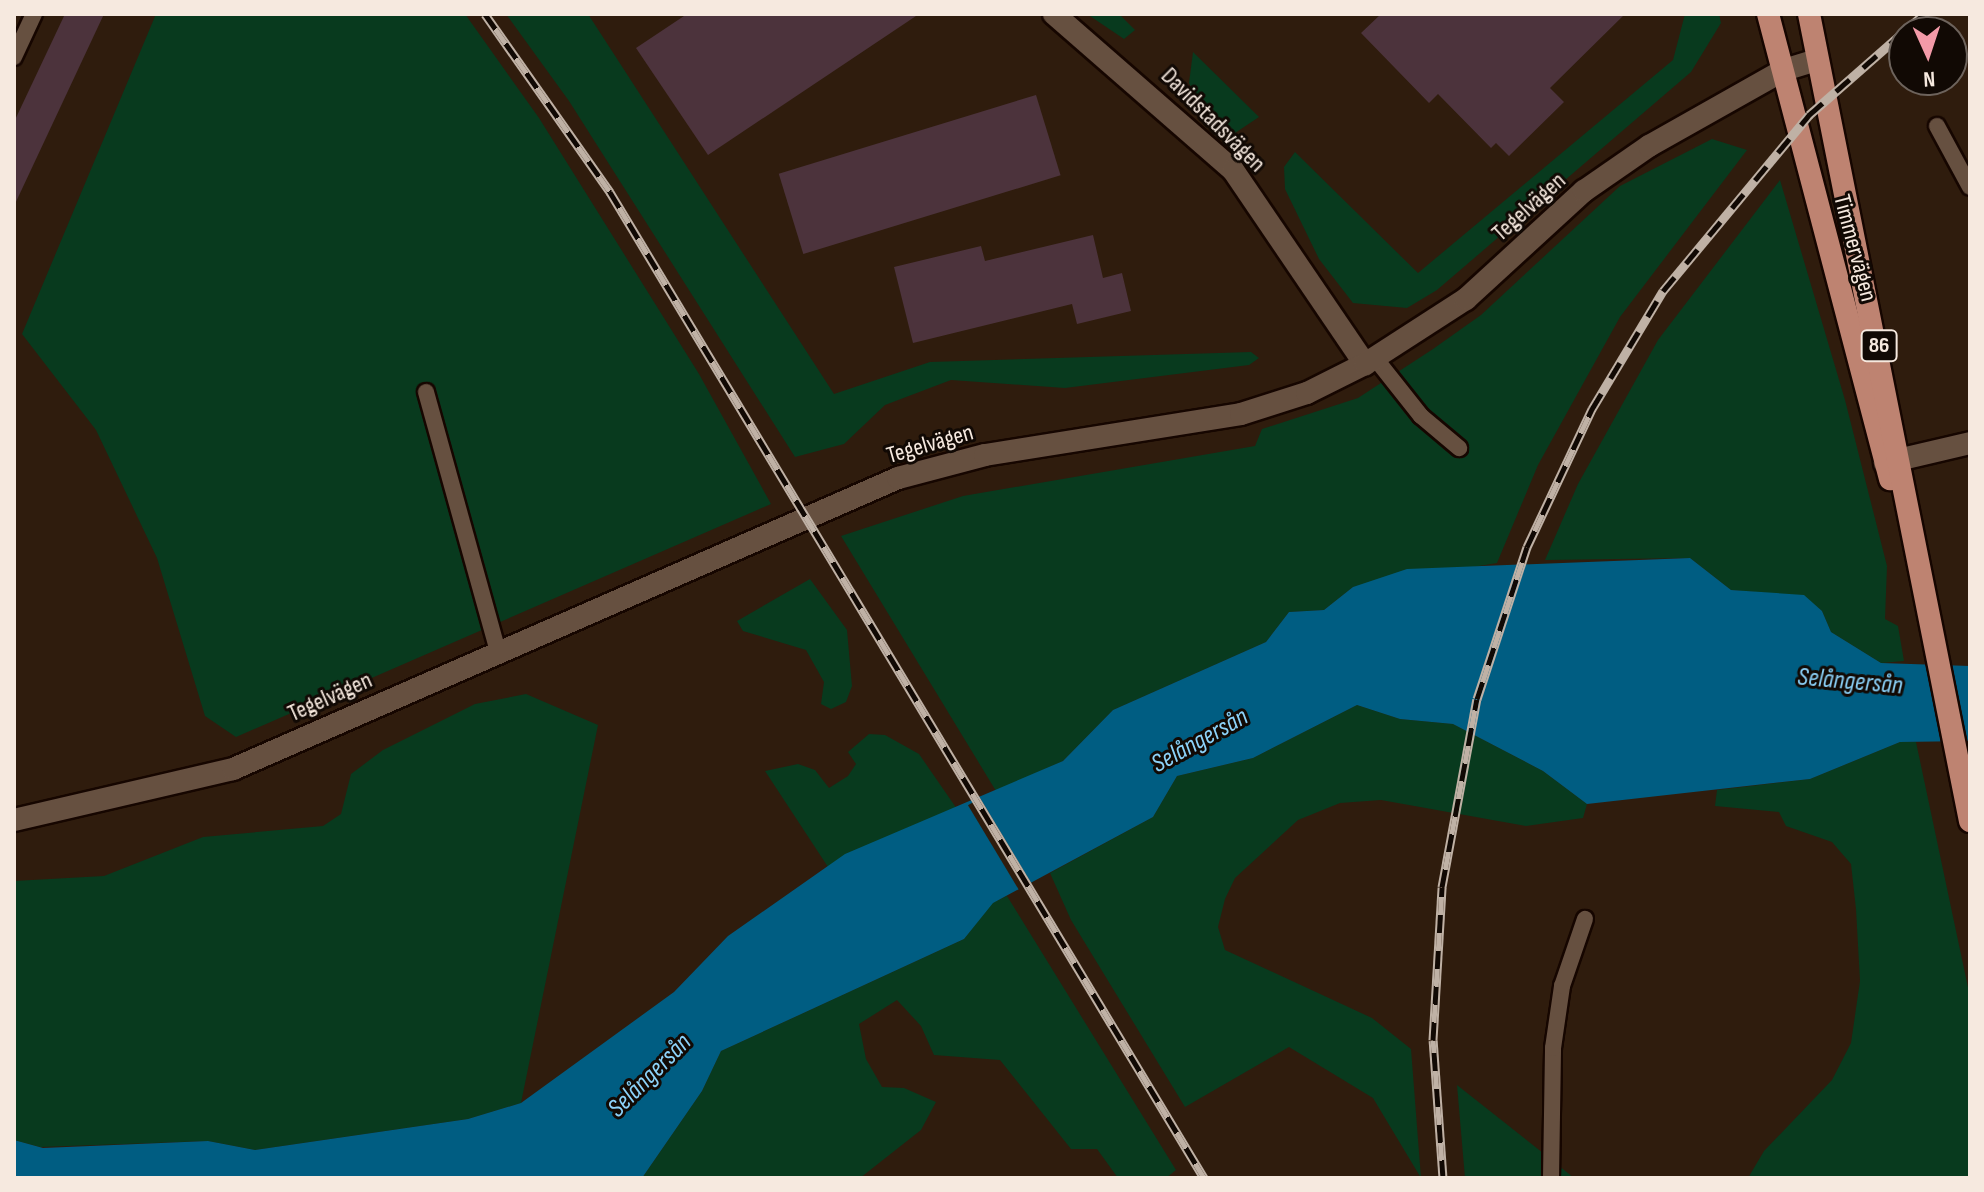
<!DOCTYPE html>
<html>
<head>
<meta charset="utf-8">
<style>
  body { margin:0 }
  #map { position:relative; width:1984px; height:1192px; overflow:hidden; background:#2f1c0d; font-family:"Sofia Sans Condensed",sans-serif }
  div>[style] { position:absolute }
  .green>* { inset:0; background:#083a1e }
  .water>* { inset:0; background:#005d82 }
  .pier>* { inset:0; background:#2f1c0d; transform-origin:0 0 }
  .building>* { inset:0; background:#4c333c; transform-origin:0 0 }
  .roads { filter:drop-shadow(2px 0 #160600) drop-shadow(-2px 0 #160600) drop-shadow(0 2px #160600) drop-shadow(0 -2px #160600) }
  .service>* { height:16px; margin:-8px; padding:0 8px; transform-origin:8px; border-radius:8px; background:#665040 }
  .minor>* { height:22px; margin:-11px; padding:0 11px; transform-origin:11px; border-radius:11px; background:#665040 }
  .primary>* { height:22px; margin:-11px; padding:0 11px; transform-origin:11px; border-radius:11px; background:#be8371 }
  .rail>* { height:9px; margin-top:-4.5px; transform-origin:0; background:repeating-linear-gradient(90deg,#110904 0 18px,#bfb1a5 0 36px); box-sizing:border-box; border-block:2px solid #bfb1a5 }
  span { translate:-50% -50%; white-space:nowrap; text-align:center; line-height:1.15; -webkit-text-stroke:6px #110904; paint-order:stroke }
  .shield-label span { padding:2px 6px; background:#110904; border:2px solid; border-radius:6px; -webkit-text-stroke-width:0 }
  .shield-label { font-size:22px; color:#f6e9df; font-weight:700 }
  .street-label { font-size:24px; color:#f6e9df }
  .water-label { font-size:26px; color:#8cd2f9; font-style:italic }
  .frame { position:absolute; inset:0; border:16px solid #f6e9df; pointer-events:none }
  .north { position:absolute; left:1888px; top:16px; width:80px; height:80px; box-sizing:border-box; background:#110904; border:2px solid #6d635c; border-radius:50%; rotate:177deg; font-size:22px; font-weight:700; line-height:32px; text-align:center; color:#f6e9df }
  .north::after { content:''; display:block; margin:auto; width:28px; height:36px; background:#f39aa8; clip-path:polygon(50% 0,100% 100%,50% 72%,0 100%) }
</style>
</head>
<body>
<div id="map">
  <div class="green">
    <i style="clip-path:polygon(156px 14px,465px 14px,539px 118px,699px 374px,771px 504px,236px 737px,205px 716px,157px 558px,96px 430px,22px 334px)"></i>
    <i style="clip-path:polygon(506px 14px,588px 14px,834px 394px,930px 362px,1251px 352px,1259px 358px,1249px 365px,1065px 388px,951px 380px,885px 405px,844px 444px,795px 457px,569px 101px)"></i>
    <i style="clip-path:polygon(1087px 14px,1119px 14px,1135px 30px,1124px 39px)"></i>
    <i style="clip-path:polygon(1685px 14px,1719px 14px,1721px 23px,1691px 72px,1437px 290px,1407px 308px,1353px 303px,1319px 259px,1285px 189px,1284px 167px,1295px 152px,1418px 273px,1673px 60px)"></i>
    <i style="clip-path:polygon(1193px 52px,1259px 117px,1235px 133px,1203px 111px,1189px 83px)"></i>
    <i style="clip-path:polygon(1712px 139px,1747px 150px,1620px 317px,1538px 465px,1497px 563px,1353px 587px,1324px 610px,1289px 612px,1266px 642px,1113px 710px,1063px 761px,996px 791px,841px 536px,963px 496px,1255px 446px,1262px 429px,1358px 398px,1433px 349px,1481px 315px,1620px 186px)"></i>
    <i style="clip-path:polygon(1780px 180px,1845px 400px,1887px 566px,1885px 619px,1898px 626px,1904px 661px,1881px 663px,1831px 632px,1822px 611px,1804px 596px,1731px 590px,1690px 558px,1545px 560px,1578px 484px,1658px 340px)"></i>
    <i style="clip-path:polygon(810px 579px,847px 630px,852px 686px,846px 702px,831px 709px,821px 704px,824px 682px,806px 650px,743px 631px,737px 621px)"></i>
    <i style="clip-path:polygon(526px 694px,598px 725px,521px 1103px,468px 1119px,255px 1150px,208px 1141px,40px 1147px,14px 1140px,14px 881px,104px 876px,203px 837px,323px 826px,341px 814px,351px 774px,383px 750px,475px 704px)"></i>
    <i style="clip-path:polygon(1357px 705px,1400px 719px,1453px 724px,1543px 771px,1587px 804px,1583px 818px,1526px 826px,1381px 800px,1340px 803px,1298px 820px,1235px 878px,1225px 899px,1218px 927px,1225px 950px,1372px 1018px,1411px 1049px,1421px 1178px,1373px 1098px,1289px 1047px,1185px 1107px,1071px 920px,1050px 873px,1153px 817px,1177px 776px,1253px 758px)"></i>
    <i style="clip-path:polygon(869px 734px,885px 735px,919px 754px,957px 809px,828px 867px,765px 771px,798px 764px,815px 770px,829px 788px,848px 776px,856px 764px,848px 752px)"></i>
    <i style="clip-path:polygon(1900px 742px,1916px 742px,1970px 997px,1970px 1178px,1748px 1178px,1764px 1151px,1832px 1080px,1851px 1043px,1860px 981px,1856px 909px,1851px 864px,1832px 842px,1786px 826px,1779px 812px,1715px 806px,1717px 790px,1810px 779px)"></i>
    <i style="clip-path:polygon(1007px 896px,1176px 1170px,1166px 1178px,1118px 1178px,1097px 1149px,1071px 1149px,1000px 1060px,934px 1055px,921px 1026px,897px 1000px,859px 1024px,866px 1059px,882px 1087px,904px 1088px,936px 1102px,921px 1130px,860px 1178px,642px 1178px,702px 1091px,721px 1051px,964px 939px,992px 903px)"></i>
    <i style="clip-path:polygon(1457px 1085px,1543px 1153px,1574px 1178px,1465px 1178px)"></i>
  </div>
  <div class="water">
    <i style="clip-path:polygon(1690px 558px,1731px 590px,1804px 595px,1822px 611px,1831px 632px,1881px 663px,1970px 666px,1970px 741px,1900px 742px,1810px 779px,1587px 804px,1543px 771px,1453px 724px,1400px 719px,1357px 705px,1253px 758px,1177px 776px,1153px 817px,993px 903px,964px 939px,721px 1051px,702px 1091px,642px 1178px,14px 1178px,14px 1140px,43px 1148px,208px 1141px,255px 1150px,468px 1119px,521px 1103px,674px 992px,728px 936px,845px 854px,1063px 761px,1113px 710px,1266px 642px,1289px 612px,1324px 610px,1353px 587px,1407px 569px)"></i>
  </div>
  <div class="pier">
    <i style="left:980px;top:798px;width:99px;height:14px;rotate:59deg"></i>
  </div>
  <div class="building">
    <i style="clip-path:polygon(65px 14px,104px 14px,14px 206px,14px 122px)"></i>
    <i style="clip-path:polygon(687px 14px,919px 14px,708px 155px,636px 48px)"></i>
    <i style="clip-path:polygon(1381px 14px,1625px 14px,1550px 88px,1564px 102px,1509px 156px,1496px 143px,1491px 148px,1438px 94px,1429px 103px,1361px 33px)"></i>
    <i style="left:1036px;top:95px;width:84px;height:269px;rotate:73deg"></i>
    <i style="clip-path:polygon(1093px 235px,1103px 278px,1122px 273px,1131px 311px,1077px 324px,1072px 304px,913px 343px,894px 267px,981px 246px,985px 261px)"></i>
  </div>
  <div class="roads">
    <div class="service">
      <i style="left:14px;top:57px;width:47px;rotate:-65.1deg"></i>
      <i style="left:1937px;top:126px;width:69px;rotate:61.6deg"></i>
      <i style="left:1375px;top:358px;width:74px;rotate:51.6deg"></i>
      <i style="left:1421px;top:416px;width:50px;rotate:40.1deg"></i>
      <i style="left:426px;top:392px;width:270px;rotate:74.5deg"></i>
      <i style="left:1551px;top:1178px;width:130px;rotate:-89.1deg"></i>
      <i style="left:1553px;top:1048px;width:63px;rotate:-81.7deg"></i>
      <i style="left:1562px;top:986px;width:71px;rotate:-71.1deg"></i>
    </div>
    <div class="minor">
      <i style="left:1054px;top:14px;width:237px;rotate:41.1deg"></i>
      <i style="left:1233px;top:170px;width:235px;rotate:55.8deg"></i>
      <i style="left:1885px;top:463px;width:87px;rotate:-13.2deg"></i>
      <i style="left:14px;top:820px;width:225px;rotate:-13.1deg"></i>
      <i style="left:233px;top:769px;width:726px;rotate:-23.63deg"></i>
      <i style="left:898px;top:478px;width:90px;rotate:-14.8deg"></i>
      <i style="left:985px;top:455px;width:259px;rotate:-9.1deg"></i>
      <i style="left:1241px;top:414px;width:69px;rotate:-17.7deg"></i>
      <i style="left:1307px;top:393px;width:65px;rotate:-26.6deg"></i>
      <i style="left:1365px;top:364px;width:120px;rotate:-32.8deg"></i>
      <i style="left:1466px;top:299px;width:160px;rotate:-42.5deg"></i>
      <i style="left:1584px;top:191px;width:79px;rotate:-34.7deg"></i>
      <i style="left:1649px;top:146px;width:155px;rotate:-29.4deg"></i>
      <i style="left:1784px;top:70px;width:34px;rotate:-17deg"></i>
    </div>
    <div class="primary">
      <i style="left:1768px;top:14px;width:481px;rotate:75.3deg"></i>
      <i style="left:1809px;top:14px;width:823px;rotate:78.72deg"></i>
    </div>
  </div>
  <div class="rail">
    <i style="left:485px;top:14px;width:218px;rotate:54.9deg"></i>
    <i style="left:610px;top:192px;width:1151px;rotate:58.93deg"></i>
    <i style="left:1443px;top:1178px;width:138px;rotate:-94.1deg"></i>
    <i style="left:1433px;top:1040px;width:153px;rotate:-86.6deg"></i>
    <i style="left:1442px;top:887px;width:191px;rotate:-79.5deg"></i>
    <i style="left:1477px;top:699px;width:160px;rotate:-71.8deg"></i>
    <i style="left:1527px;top:547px;width:153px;rotate:-64.8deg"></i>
    <i style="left:1592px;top:409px;width:138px;rotate:-59deg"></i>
    <i style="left:1663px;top:291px;width:229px;rotate:-50.3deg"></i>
    <i style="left:1809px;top:115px;width:153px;rotate:-41.3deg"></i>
  </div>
  <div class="shield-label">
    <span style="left:1879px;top:346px">86</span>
  </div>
  <div class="street-label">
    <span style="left:1213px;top:120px;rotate:45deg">Davidstadsvägen</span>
    <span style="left:1529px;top:207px;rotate:-42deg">Tegelvägen</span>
    <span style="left:1855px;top:248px;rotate:75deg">Timmervägen</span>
    <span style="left:930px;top:444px;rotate:-16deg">Tegelvägen</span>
    <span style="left:330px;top:697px;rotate:-24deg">Tegelvägen</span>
  </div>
  <div class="water-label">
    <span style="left:1850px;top:682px;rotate:5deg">Selångersån</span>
    <span style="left:1200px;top:741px;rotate:-29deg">Selångersån</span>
    <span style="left:650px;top:1076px;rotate:-45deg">Selångersån</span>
  </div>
  <div class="frame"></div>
  <div class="north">N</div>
</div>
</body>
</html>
